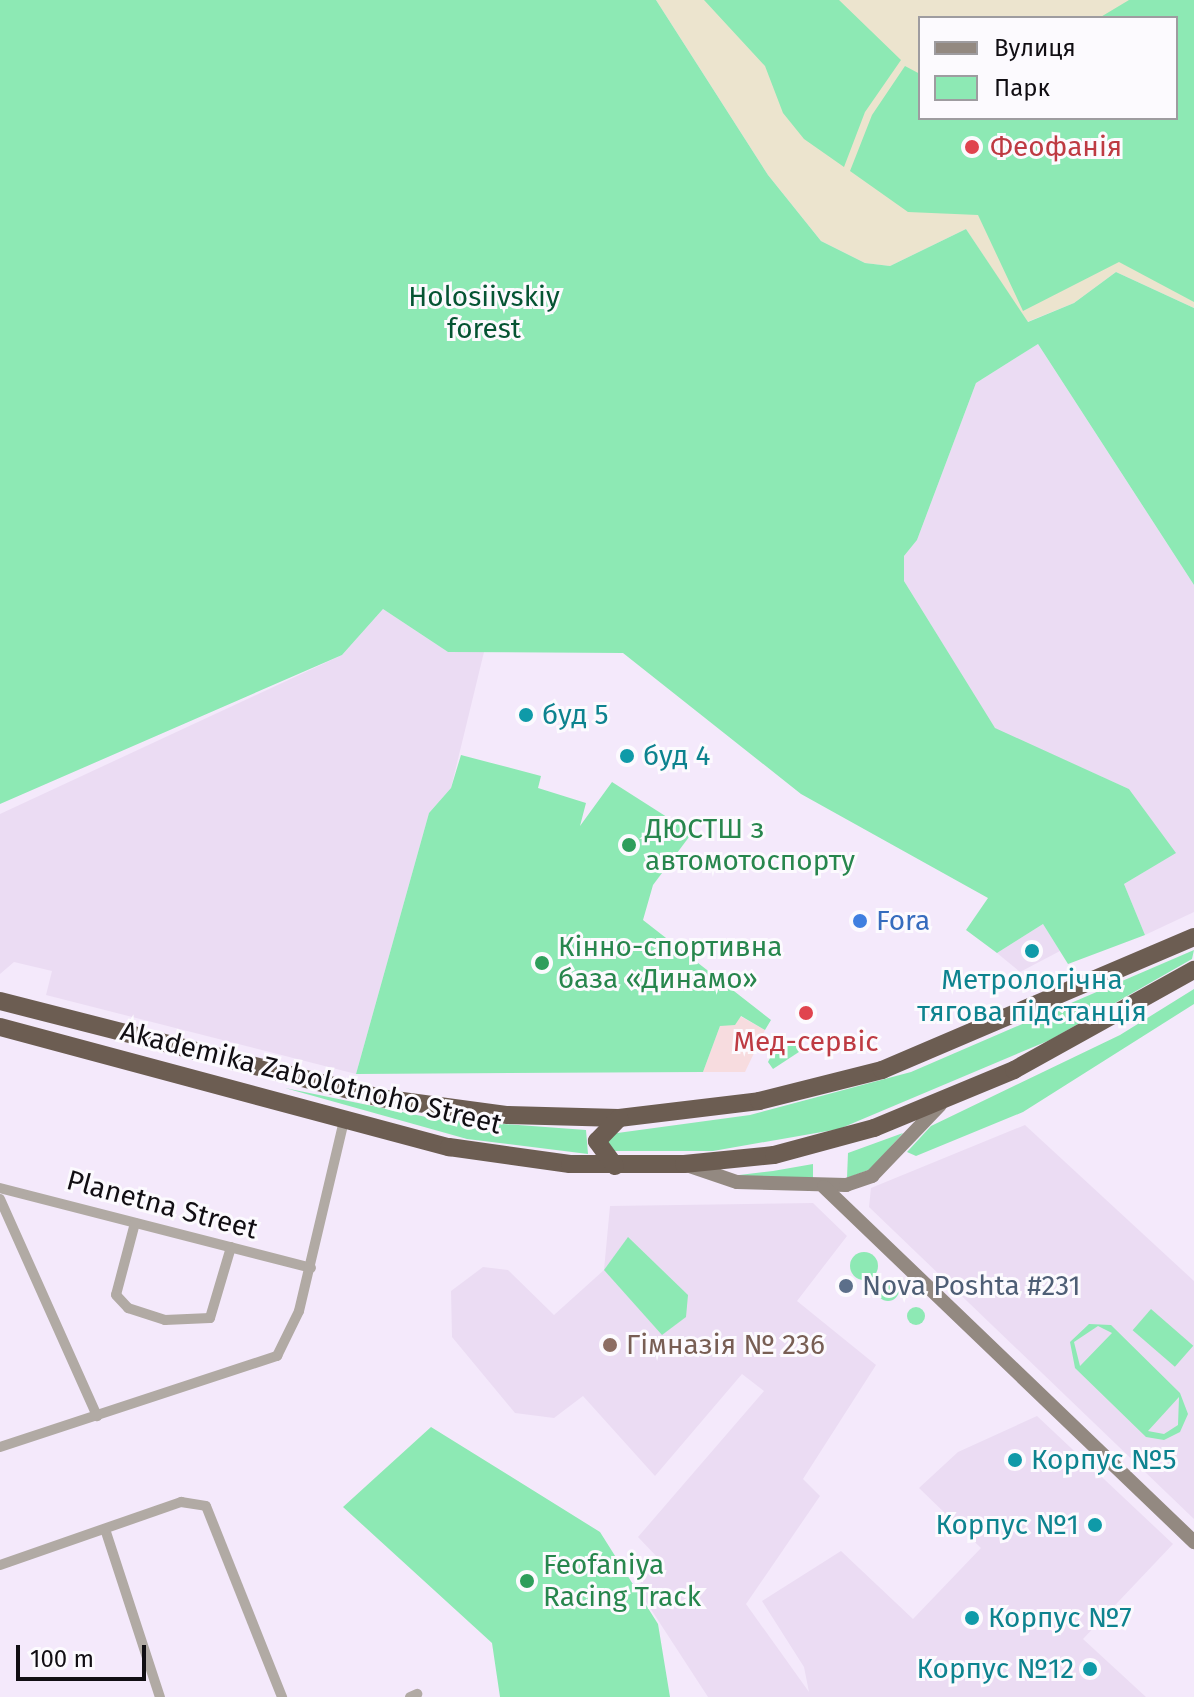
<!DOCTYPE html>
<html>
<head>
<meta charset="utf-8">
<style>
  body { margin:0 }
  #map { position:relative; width:1194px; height:1697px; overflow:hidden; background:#f4e9fb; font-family:"Fira Sans",sans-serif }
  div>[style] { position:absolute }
  .commercial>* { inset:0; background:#f7dcdf }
  .built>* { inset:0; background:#ebdcf3 }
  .medical>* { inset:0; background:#ece4ce }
  .green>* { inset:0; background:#8de9b4; transform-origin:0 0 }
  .round { border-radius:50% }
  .street>* { height:10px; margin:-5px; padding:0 5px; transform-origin:5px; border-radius:5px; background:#b1aaa4 }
  .secondary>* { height:14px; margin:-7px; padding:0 7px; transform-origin:7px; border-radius:7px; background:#938981 }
  .highway>* { height:18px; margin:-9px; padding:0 9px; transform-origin:9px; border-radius:9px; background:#6c5d52 }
  .dots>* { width:22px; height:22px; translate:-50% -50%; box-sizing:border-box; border:4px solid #fcfafe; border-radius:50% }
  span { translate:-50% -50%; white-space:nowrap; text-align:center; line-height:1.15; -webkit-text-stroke:6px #fcfafe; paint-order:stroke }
  .health-label { font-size:28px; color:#be3a42 }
  .left { translate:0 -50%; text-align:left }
  .park-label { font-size:28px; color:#055433 }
  .culture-label { font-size:28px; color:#0d838f }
  .right { translate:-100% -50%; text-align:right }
  .leisure-label { font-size:28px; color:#27864d }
  .shop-label { font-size:28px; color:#366cbe }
  .street-label { font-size:28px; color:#110e13 }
  .service-label { font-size:28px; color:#4e5e75 }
  .education-label { font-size:28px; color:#785e54 }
  .legend { position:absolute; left:918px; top:16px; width:260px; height:104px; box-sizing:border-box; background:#fcfafe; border:2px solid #9e9ca0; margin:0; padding:10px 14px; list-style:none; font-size:24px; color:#110e13 }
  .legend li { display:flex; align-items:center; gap:16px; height:40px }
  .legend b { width:40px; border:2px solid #9e9ca0 }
  .scale { position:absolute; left:16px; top:1645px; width:130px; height:36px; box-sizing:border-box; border:4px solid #110e13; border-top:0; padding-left:10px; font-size:24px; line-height:28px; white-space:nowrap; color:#110e13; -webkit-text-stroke:6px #fcfafe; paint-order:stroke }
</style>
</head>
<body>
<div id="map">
  <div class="commercial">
    <i style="clip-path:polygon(740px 1016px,765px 1030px,745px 1072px,703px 1072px,720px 1026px)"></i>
  </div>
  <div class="built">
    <i style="clip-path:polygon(1038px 344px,1194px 585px,1194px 912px,1145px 935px,1124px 884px,1175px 853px,1129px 789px,995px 729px,904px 581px,904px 556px,917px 540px,976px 383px)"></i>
    <i style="clip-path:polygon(383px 609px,448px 652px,484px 652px,451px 788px,429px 813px,356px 1074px,46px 995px,52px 971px,14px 962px,0 974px,0 814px,342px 655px)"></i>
    <i style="clip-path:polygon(1043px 924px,1060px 951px,1020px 972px,997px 953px)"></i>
    <i style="clip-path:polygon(1025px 1125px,1194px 1281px,1194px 1519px,869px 1207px,871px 1188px)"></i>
    <i style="clip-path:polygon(813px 1203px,847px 1236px,797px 1301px,876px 1365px,803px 1479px,820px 1496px,746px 1604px,809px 1692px,804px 1667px,762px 1601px,841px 1551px,913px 1619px,981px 1548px,919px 1488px,958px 1452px,1037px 1416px,1173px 1544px,1083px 1639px,1146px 1697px,708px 1697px,639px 1591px,642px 1576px,659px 1559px,638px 1537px,764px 1391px,742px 1374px,655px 1476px,583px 1396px,554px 1418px,515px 1413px,452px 1337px,451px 1291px,483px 1267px,508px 1270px,554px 1315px,604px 1270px,610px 1206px)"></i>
  </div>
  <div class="medical">
    <i style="clip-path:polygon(evenodd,656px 0,1194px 0,1194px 308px,1116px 272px,1074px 303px,1027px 322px,966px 229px,890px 266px,865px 263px,821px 241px,768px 175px,656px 0,920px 18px,1176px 18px,1176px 118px,920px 118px,920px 18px)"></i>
  </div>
  <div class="green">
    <i style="clip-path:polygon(0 0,656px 0,768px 175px,821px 241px,865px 263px,890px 266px,966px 229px,1028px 322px,1074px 303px,1116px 272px,1194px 308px,1194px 585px,1038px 344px,976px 383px,917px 540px,904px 556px,904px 581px,995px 728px,1129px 789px,1176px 853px,1124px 884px,1145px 935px,1068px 964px,1043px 924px,997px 953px,966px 930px,988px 898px,801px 794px,623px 653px,448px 652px,383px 609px,342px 655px,0 804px)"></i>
    <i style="clip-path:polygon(704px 0,839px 0,901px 60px,865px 112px,844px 167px,804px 139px,783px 113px,765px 66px)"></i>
    <i style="clip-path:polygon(1129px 0,1194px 0,1194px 302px,1119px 262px,1023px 311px,978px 215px,908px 212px,850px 171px,872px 115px,905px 66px,920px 74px,920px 118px,1176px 118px,1176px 18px,1099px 18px)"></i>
    <i style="clip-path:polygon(461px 755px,541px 776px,538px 788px,586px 803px,580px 826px,612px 782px,692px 833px,653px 885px,643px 920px,771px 1020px,765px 1030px,741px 1016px,735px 1025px,720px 1026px,703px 1072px,356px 1074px,429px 813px,451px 788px)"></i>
    <i style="clip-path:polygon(1194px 950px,1192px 959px,1050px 1040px,839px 1129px,713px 1151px,606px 1151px,610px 1134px,750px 1115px,911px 1072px)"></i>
    <i style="clip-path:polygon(1194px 989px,1194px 1004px,1023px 1112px,916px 1156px,907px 1152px,931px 1126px,1120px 1035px)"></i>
    <i style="clip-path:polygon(781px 1036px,805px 1048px,773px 1069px,768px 1062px)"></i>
    <i style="clip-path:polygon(285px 1088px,436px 1119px,586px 1130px,588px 1154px,467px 1139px)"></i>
    <i style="clip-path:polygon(903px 1133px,871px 1169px,847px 1178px,848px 1153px)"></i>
    <i style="clip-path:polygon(813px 1164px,813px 1181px,731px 1176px,773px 1171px)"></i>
    <i style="clip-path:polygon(628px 1237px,688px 1295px,686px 1317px,662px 1335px,604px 1270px)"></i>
    <i class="round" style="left:850px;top:1252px;width:28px;height:28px"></i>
    <i class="round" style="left:877px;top:1279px;width:22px;height:22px"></i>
    <i class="round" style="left:907px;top:1307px;width:18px;height:18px"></i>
    <i style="left:1151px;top:1309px;width:56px;height:28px;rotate:41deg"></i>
    <i style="clip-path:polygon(evenodd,1089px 1324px,1111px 1325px,1180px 1393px,1188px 1414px,1180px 1432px,1164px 1440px,1146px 1437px,1075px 1368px,1070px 1342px,1089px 1324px,1098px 1326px,1112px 1333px,1080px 1366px,1074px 1342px,1098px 1326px,1089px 1324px,1179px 1397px,1178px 1425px,1164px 1434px,1148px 1431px,1179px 1397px)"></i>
    <i style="clip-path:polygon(431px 1427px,600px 1532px,658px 1624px,670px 1697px,500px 1697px,492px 1643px,343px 1507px)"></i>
  </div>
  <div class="street">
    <i style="left:0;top:1188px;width:321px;rotate:14.4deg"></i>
    <i style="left:0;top:1199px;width:238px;rotate:65.9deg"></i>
    <i style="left:135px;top:1223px;width:74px;rotate:104.8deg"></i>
    <i style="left:116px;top:1295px;width:18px;rotate:47deg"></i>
    <i style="left:128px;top:1308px;width:39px;rotate:18deg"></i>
    <i style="left:165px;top:1320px;width:45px;rotate:-2.5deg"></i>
    <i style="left:210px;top:1318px;width:74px;rotate:-73.5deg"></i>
    <i style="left:0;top:1447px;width:292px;rotate:-18.2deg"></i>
    <i style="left:277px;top:1356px;width:50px;rotate:-63.9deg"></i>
    <i style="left:299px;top:1311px;width:196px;rotate:-76.7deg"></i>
    <i style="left:105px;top:1529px;width:177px;rotate:71.9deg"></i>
    <i style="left:0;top:1565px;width:192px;rotate:-19.2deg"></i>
    <i style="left:181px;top:1502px;width:25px;rotate:9deg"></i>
    <i style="left:206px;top:1506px;width:206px;rotate:68.3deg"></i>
    <i style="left:410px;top:1697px;width:8px;rotate:-23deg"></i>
  </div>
  <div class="secondary">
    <i style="left:684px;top:1164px;width:56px;rotate:18.8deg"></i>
    <i style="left:737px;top:1182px;width:109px;rotate:1.6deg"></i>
    <i style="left:846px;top:1185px;width:28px;rotate:-19deg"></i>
    <i style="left:872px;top:1176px;width:98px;rotate:-46.2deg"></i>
    <i style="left:824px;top:1187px;width:513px;rotate:43.81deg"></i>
  </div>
  <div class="highway">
    <i style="left:0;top:1001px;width:392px;rotate:14.3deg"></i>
    <i style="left:380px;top:1098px;width:129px;rotate:7.6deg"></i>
    <i style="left:508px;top:1115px;width:111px;rotate:1.5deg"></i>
    <i style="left:619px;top:1118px;width:141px;rotate:-6.9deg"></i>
    <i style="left:759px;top:1101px;width:127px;rotate:-14.1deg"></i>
    <i style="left:882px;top:1070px;width:339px;rotate:-23.1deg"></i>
    <i style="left:0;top:1027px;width:465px;rotate:15deg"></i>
    <i style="left:449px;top:1147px;width:122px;rotate:8deg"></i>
    <i style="left:570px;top:1164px;width:114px"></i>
    <i style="left:684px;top:1164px;width:90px;rotate:-5.7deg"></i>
    <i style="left:774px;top:1155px;width:104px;rotate:-15.1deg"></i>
    <i style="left:874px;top:1128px;width:152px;rotate:-22.5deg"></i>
    <i style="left:1014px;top:1070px;width:206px;rotate:-29.1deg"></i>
    <i style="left:615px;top:1166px;width:31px;rotate:-126deg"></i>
    <i style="left:597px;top:1141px;width:32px;rotate:-46deg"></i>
  </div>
  <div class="dots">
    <i style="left:972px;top:147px;background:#e0444e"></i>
    <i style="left:526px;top:715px;background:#0f9aa8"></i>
    <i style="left:627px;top:756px;background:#0f9aa8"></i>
    <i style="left:629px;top:845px;background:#2e9e5b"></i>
    <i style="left:860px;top:921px;background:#3f7fe0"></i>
    <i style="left:1032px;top:951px;background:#0f9aa8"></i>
    <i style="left:542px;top:963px;background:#2e9e5b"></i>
    <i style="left:806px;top:1013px;background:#e0444e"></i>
    <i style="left:846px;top:1286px;background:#5c6f8a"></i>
    <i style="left:610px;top:1345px;background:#8d6e63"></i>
    <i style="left:1015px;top:1460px;background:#0f9aa8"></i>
    <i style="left:1095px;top:1525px;background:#0f9aa8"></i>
    <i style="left:527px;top:1581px;background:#2e9e5b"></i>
    <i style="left:972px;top:1618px;background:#0f9aa8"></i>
    <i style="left:1090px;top:1669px;background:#0f9aa8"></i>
  </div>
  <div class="health-label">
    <span class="left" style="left:990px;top:147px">Феофанія</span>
    <span style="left:806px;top:1042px">Мед-сервіс</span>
  </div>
  <div class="park-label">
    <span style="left:484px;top:313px">Holosiivskiy<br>forest</span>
  </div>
  <div class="culture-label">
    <span class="left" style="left:542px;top:715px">буд 5</span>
    <span class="left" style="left:643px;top:756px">буд 4</span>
    <span style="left:1032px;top:996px">Метрологічна<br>тягова підстанція</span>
    <span class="left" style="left:1031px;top:1460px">Корпус №5</span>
    <span class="right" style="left:1079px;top:1525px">Корпус №1</span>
    <span class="left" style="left:988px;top:1618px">Корпус №7</span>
    <span class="right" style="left:1074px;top:1669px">Корпус №12</span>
  </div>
  <div class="leisure-label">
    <span class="left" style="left:645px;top:845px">ДЮСТШ з<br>автомотоспорту</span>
    <span class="left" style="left:558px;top:963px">Кінно-спортивна<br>база «Динамо»</span>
    <span class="left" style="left:543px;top:1581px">Feofaniya<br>Racing Track</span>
  </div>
  <div class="shop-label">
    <span class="left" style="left:876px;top:921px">Fora</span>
  </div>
  <div class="street-label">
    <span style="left:311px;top:1078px;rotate:14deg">Akademika Zabolotnoho Street</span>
    <span style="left:162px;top:1205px;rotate:15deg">Planetna Street</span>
  </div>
  <div class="service-label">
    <span class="left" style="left:862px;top:1286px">Nova Poshta #231</span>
  </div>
  <div class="education-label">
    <span class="left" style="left:626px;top:1345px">Гімназія № 236</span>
  </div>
  <ul class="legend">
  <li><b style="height:10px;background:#938981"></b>Вулиця</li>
  <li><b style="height:22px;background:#8de9b4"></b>Парк</li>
  </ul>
  <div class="scale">100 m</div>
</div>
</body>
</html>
